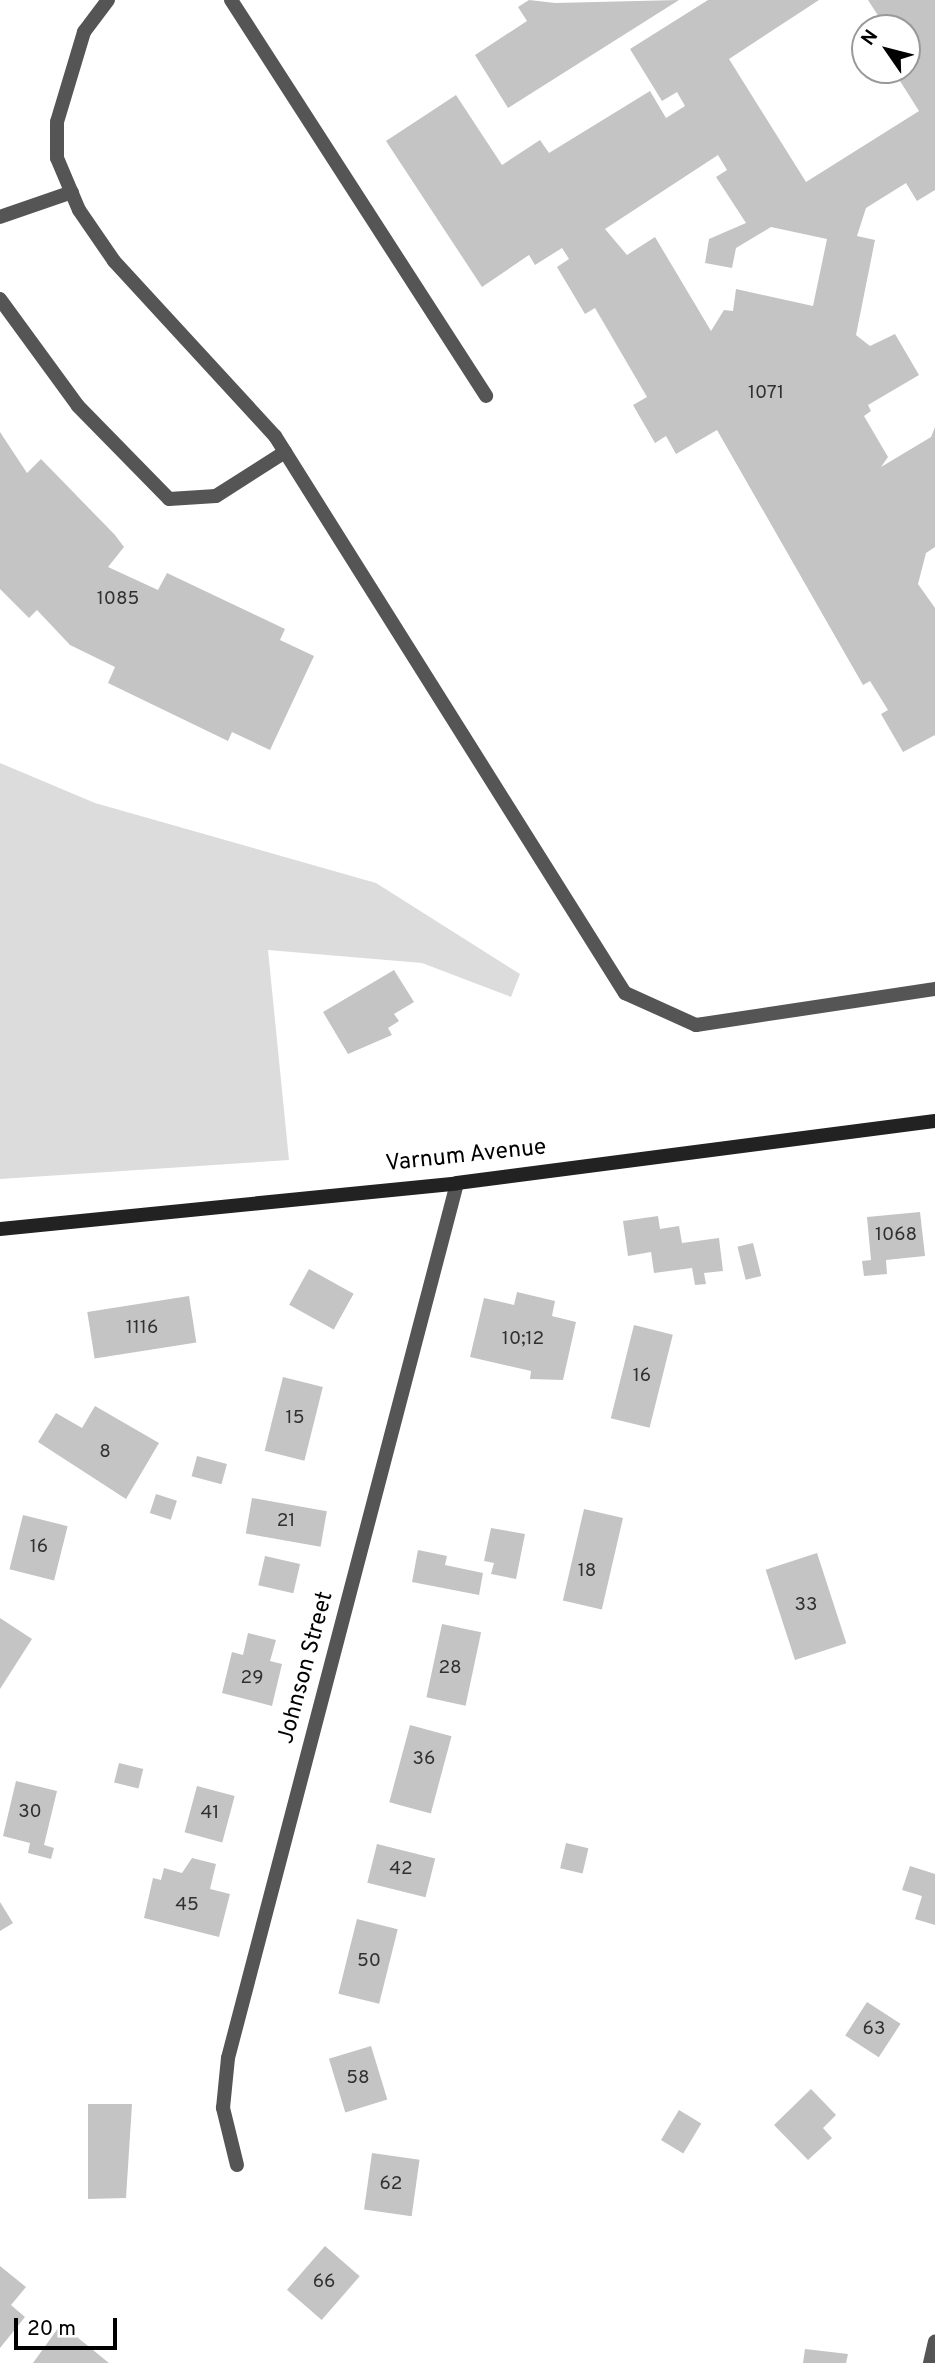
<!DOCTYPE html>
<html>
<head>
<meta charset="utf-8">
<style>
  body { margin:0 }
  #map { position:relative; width:935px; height:2363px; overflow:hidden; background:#fff; font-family:Overpass,sans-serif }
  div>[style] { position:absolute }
  .green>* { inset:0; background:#dcdcdc }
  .building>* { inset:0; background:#c4c4c4; transform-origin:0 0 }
  .service>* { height:14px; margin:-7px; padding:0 7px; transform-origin:7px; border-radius:7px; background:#555 }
  .minor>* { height:14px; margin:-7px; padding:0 7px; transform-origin:7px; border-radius:7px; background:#555 }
  .secondary>* { height:14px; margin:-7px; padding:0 7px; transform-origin:7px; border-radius:7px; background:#222 }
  span { translate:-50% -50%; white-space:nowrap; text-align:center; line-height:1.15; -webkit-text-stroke:5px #fff; paint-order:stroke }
  .number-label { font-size:19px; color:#313131 }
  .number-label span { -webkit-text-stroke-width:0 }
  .street-label { font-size:23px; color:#000 }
  .north { position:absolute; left:851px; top:14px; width:70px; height:70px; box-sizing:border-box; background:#fff; border:2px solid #999; border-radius:50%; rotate:305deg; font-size:19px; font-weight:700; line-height:28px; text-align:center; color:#000 }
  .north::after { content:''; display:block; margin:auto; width:24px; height:32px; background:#000; clip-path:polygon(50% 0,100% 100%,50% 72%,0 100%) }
  .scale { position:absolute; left:14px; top:2318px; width:103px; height:32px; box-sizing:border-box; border:4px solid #000; border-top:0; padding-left:9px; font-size:21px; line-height:24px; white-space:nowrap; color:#000; -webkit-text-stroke:5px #fff; paint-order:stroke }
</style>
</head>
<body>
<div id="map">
  <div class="green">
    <i style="clip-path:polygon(0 763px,95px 803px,376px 883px,520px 974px,511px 997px,422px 963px,268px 950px,289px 1160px,0 1179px)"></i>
  </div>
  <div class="building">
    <i style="clip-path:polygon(529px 0,555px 3px,679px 0,508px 108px,475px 55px,527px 21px,518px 7px)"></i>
    <i style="clip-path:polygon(evenodd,708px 0,819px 0,729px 59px,806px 182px,919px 111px,893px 70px,907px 70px,907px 28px,886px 28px,868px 0,935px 0,935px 190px,917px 201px,906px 183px,866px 208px,857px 236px,875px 240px,856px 335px,870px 346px,895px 334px,919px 375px,868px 405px,871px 411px,864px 416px,888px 457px,881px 467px,931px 437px,935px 427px,935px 547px,926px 553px,918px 584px,935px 608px,935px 735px,903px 752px,881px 714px,888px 710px,870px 681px,863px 685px,717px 430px,676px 454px,666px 436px,655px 443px,633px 405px,647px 397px,595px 308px,585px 314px,557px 267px,569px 259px,562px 248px,535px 265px,529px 255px,482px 287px,386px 141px,456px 95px,502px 165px,540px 140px,549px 153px,650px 91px,666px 118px,685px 106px,677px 92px,662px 101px,630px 49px,708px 0,718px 155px,727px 170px,716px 177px,746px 223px,709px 239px,705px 263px,732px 268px,736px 248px,771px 227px,827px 239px,813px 306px,736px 289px,733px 311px,724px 310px,711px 331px,655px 237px,627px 255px,605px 229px,718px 155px)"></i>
    <i style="clip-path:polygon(0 432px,27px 473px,41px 459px,115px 535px,124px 547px,108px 567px,158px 590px,167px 573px,285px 629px,280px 640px,314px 656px,270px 750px,232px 732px,228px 741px,108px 683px,115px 667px,70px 645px,37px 610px,29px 618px,0 589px)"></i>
    <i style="clip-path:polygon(394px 970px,414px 1002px,394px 1014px,399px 1021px,388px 1028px,392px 1035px,348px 1054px,323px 1012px)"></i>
    <i style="clip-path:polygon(920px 1212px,925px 1256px,886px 1260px,887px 1274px,864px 1276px,862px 1261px,871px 1260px,867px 1217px)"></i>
    <i style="clip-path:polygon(658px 1216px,660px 1229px,679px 1226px,682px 1243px,719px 1238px,723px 1271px,704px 1273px,706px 1284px,695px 1285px,692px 1268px,654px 1273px,651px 1252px,628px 1256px,623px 1221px)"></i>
    <i style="left:753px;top:1243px;width:34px;height:16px;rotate:76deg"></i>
    <i style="left:309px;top:1269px;width:51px;height:41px;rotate:29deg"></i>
    <i style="clip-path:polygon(517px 1292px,555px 1301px,552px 1316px,576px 1322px,563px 1380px,530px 1379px,531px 1371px,470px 1357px,484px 1298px,514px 1305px)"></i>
    <i style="left:189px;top:1296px;width:47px;height:103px;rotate:81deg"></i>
    <i style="left:634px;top:1325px;width:40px;height:96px;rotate:14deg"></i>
    <i style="left:283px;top:1377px;width:41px;height:76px;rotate:14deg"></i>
    <i style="clip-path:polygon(95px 1406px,159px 1443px,126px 1499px,38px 1442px,56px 1413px,82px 1428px)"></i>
    <i style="left:197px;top:1456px;width:31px;height:21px;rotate:15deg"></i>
    <i style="left:156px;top:1494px;width:22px;height:20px;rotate:18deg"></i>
    <i style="left:252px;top:1498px;width:76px;height:36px;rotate:10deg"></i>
    <i style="left:584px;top:1509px;width:40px;height:94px;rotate:13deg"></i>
    <i style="left:23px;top:1515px;width:46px;height:56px;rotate:14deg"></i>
    <i style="clip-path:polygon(491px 1528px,525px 1534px,516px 1579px,491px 1574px,494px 1563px,484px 1561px)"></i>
    <i style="clip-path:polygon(418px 1550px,447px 1556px,445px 1565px,483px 1573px,479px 1595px,412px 1582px)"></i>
    <i style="left:817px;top:1553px;width:95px;height:54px;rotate:72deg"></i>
    <i style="left:265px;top:1556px;width:36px;height:30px;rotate:13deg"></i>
    <i style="clip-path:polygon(0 1618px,32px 1639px,0 1689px)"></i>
    <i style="left:442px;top:1624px;width:40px;height:75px;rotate:12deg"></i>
    <i style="clip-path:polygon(248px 1633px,276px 1640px,270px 1661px,282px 1664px,272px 1706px,222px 1693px,232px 1652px,243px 1655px)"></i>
    <i style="left:410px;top:1725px;width:43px;height:80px;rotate:15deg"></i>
    <i style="left:119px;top:1763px;width:25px;height:20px;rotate:14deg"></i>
    <i style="clip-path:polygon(16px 1781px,57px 1791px,44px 1845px,54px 1848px,51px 1859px,28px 1853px,30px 1843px,3px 1836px)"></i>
    <i style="left:197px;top:1786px;width:39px;height:48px;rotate:15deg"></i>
    <i style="left:566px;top:1843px;width:23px;height:26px;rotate:13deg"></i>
    <i style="left:377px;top:1844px;width:60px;height:40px;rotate:14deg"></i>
    <i style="clip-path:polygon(192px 1858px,216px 1864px,210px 1889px,230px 1894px,219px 1937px,144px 1918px,153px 1878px,161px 1880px,164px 1868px,182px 1873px)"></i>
    <i style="clip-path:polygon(910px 1866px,935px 1874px,935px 1925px,915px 1919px,922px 1896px,902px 1890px)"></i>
    <i style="clip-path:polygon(0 1902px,13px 1923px,0 1931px)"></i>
    <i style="left:357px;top:1919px;width:42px;height:77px;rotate:14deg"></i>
    <i style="left:867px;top:2002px;width:40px;height:40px;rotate:33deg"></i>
    <i style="left:371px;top:2046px;width:56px;height:44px;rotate:73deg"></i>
    <i style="clip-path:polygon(811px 2089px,836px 2115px,823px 2128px,832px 2138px,808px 2160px,774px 2125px)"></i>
    <i style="clip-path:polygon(88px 2104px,132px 2104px,126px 2198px,88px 2199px)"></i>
    <i style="left:679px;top:2110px;width:26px;height:35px;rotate:31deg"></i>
    <i style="left:372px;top:2153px;width:48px;height:57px;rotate:8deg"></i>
    <i style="left:325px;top:2246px;width:46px;height:58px;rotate:41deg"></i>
    <i style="clip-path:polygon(0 2266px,26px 2287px,11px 2305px,25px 2317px,0 2348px)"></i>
    <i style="clip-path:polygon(61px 2324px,109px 2363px,33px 2363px)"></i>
    <i style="clip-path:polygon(805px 2349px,848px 2354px,846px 2363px,803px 2363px)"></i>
  </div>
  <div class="service">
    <i style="left:108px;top:0;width:40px;rotate:127deg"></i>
    <i style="left:84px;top:32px;width:94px;rotate:106.7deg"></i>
    <i style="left:57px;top:122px;width:36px;rotate:90deg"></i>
    <i style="left:57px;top:158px;width:56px;rotate:67.1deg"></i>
    <i style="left:79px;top:210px;width:62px;rotate:55.5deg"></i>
    <i style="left:114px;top:261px;width:238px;rotate:47.4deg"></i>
    <i style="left:275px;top:436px;width:658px;rotate:57.86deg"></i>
    <i style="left:625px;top:993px;width:78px;rotate:24.3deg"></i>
    <i style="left:696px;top:1025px;width:242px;rotate:-8.6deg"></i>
    <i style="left:231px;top:0;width:471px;rotate:57.2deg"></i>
    <i style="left:0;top:217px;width:76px;rotate:-19.1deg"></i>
    <i style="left:0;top:299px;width:132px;rotate:53.9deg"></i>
    <i style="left:78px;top:406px;width:130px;rotate:45.6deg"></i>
    <i style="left:169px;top:499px;width:47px;rotate:-3.7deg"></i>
    <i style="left:216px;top:496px;width:82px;rotate:-32.5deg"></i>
  </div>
  <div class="minor">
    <i style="left:237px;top:2165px;width:59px;rotate:-103.8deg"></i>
    <i style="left:223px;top:2108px;width:50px;rotate:-84.3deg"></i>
    <i style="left:228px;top:2058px;width:904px;rotate:-75.33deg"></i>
    <i style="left:930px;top:2363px;width:22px;rotate:-77deg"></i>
  </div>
  <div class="secondary">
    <i style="left:0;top:1229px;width:459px;rotate:-5.7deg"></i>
    <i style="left:457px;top:1183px;width:482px;rotate:-7.4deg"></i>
  </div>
  <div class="number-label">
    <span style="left:766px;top:394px">1071</span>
    <span style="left:118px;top:600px">1085</span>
    <span style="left:896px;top:1236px">1068</span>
    <span style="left:142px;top:1329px">1116</span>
    <span style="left:523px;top:1340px">10;12</span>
    <span style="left:642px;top:1377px">16</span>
    <span style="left:295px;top:1419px">15</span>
    <span style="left:105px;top:1453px">8</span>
    <span style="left:286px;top:1522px">21</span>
    <span style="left:39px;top:1548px">16</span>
    <span style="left:587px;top:1572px">18</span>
    <span style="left:806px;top:1606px">33</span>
    <span style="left:450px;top:1669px">28</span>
    <span style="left:252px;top:1679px">29</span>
    <span style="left:424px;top:1760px">36</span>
    <span style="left:30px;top:1813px">30</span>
    <span style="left:210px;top:1814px">41</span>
    <span style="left:401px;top:1870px">42</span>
    <span style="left:187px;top:1906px">45</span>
    <span style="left:369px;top:1962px">50</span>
    <span style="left:874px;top:2030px">63</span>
    <span style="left:358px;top:2079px">58</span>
    <span style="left:391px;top:2185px">62</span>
    <span style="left:324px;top:2283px">66</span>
  </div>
  <div class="street-label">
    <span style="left:466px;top:1157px;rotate:-6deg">Varnum Avenue</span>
    <span style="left:307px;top:1668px;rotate:-75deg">Johnson Street</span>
  </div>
  <div class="north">N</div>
  <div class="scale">20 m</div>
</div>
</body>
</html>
